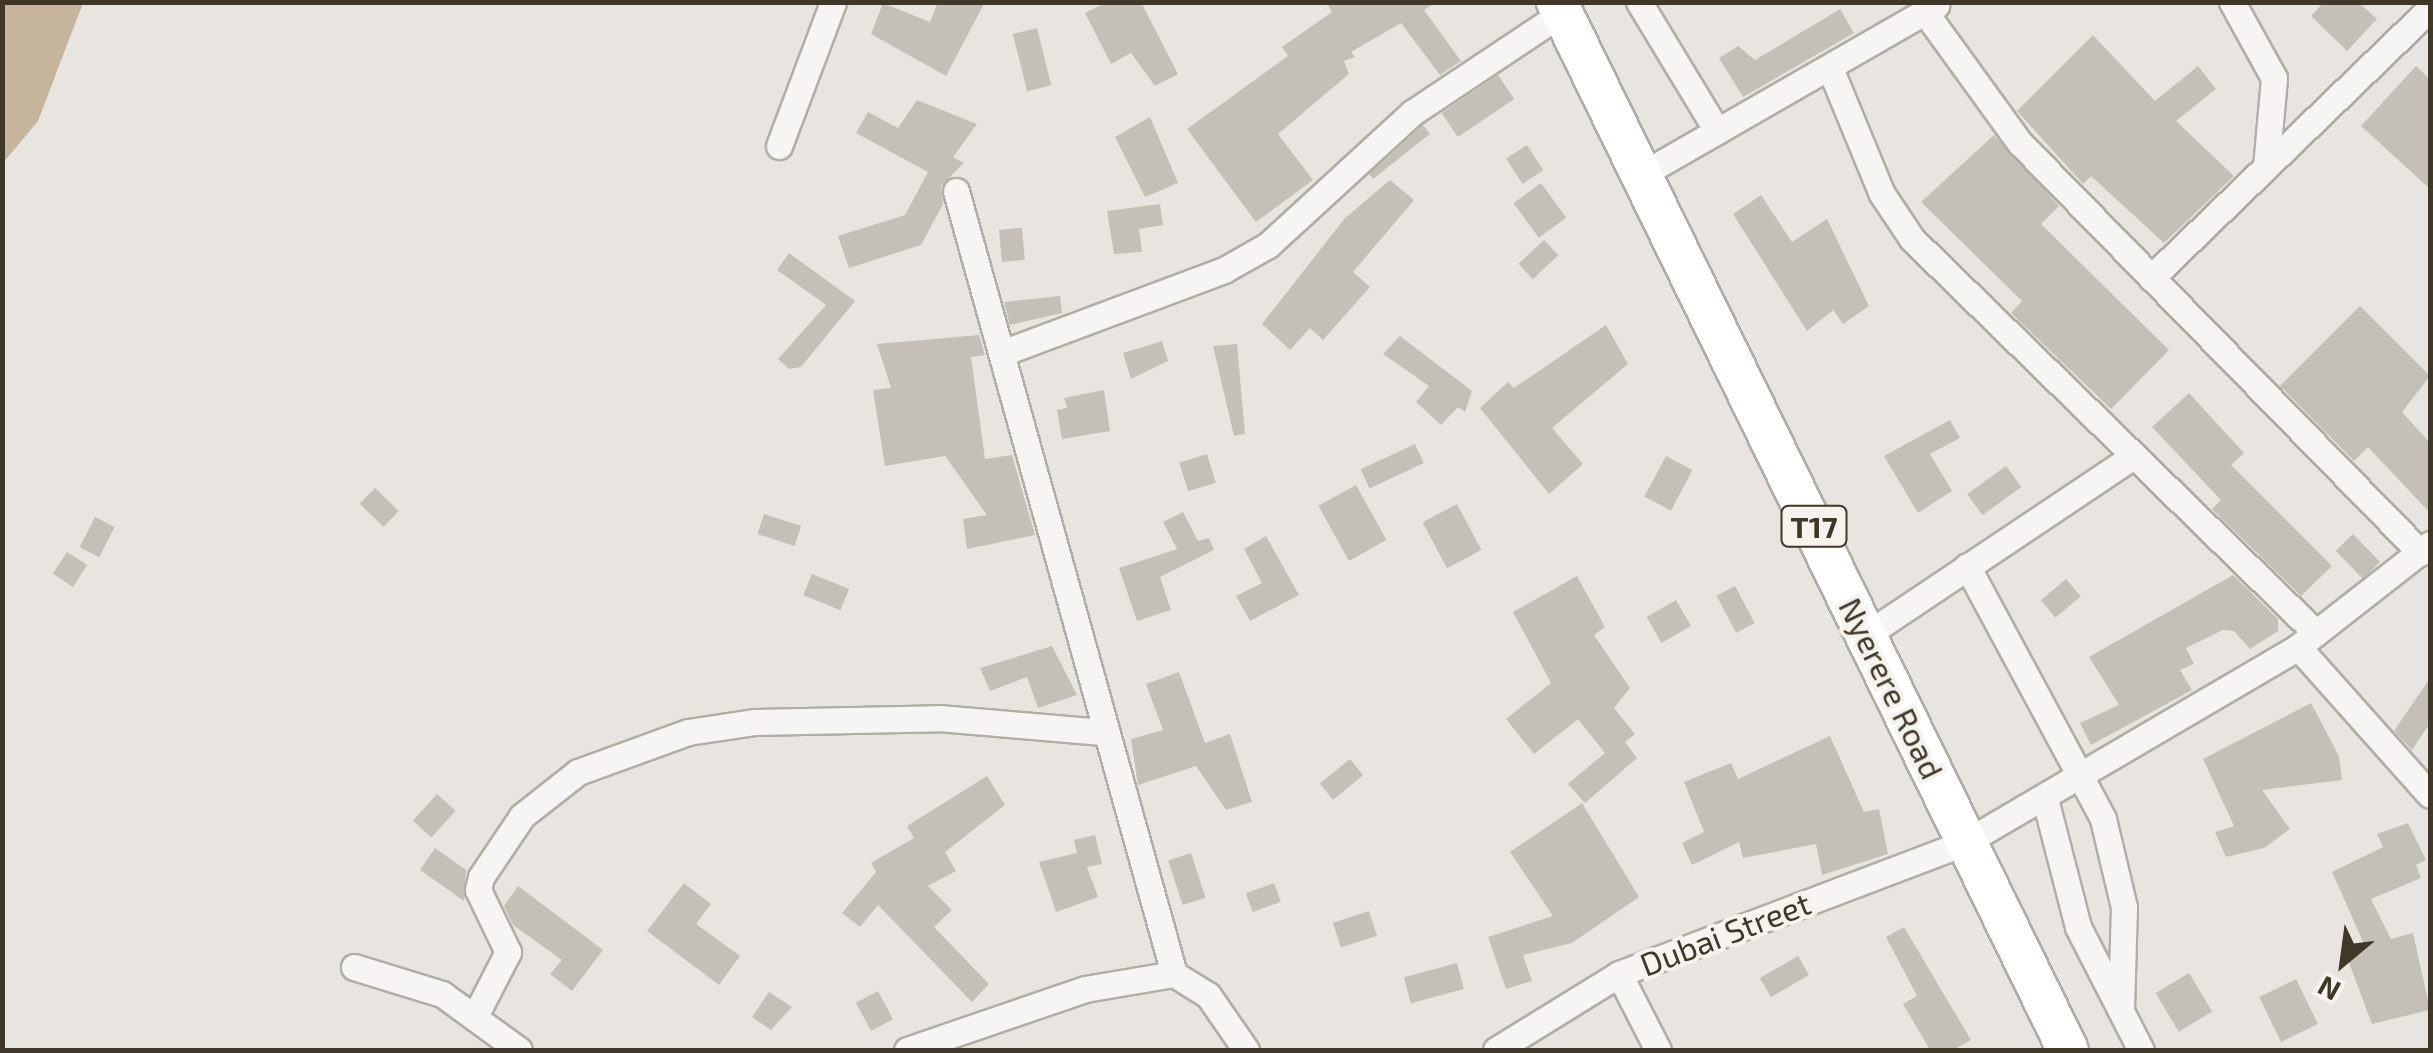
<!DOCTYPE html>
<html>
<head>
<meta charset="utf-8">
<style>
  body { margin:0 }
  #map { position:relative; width:2433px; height:1053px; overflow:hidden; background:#e8e5e0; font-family:"Exo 2",sans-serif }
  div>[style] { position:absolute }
  .water>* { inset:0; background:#c7b49d }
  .building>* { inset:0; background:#c5c0b7; transform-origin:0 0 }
  .roads { filter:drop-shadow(2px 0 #b2aea5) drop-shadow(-2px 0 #b2aea5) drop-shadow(0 2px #b2aea5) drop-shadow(0 -2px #b2aea5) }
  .street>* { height:25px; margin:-12.5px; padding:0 12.5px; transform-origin:12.5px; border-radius:12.5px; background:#f7f5f3 }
  .primary>* { height:40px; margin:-20px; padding:0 20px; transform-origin:20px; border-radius:20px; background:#fff }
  span { translate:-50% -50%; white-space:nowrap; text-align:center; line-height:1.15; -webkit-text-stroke:8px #f6f3ef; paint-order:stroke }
  .shield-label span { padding:2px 8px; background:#f6f3ef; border:2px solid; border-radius:8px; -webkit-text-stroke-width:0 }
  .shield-label { font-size:30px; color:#3f3829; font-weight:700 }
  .street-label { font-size:32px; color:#3f3829 }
  .frame { position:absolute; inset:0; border:5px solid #3f3829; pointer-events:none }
  .north { position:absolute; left:2293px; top:913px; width:100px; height:100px; -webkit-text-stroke:8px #f6f3ef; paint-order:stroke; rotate:209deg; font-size:28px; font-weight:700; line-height:40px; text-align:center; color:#3f3829 }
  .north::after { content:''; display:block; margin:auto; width:35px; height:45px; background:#3f3829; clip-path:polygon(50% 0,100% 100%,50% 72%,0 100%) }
</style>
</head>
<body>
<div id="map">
  <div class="water">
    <i style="clip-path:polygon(3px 2px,83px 3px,38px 121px,3px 163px)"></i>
  </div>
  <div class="building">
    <i style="clip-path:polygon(938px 2px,985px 2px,946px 76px,871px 34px,883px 3px,930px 22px)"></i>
    <i style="clip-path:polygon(1107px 2px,1141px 2px,1178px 74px,1155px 86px,1131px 53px,1111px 64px,1085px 13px)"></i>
    <i style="clip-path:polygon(1326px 2px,1436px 2px,1424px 10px,1461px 61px,1440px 75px,1401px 23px,1351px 52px,1355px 57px,1344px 61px,1349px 74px,1278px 134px,1313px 180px,1256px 222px,1187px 129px,1288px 56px,1282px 47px,1332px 12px)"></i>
    <i style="clip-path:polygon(2324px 2px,2358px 2px,2377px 19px,2347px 51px,2311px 16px)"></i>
    <i style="clip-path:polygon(1840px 9px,1854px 33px,1743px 97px,1719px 58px,1738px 46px,1755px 60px)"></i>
    <i style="left:1037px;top:28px;width:59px;height:25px;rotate:76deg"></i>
    <i style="clip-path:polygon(2093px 35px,2155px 101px,2198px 66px,2216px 89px,2176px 121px,2234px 176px,2164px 243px,2091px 176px,2083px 184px,2017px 111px)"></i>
    <i style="clip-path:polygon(2416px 66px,2430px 79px,2430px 189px,2361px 126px)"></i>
    <i style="left:1498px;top:75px;width:29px;height:68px;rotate:56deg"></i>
    <i style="clip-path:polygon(917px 100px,977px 124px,953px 157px,964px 163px,941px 186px,943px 204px,921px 245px,849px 268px,838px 236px,905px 215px,928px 172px,856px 133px,868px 112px,898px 128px)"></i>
    <i style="clip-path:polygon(1150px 117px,1178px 183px,1145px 197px,1115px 137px)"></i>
    <i style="clip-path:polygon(1423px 125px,1430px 134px,1373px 179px,1369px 174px)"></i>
    <i style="clip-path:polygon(1994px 135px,2059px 206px,2041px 224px,2169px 350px,2111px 409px,2011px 313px,2022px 301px,1921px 202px)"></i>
    <i style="left:1527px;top:145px;width:30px;height:25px;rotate:57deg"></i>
    <i style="clip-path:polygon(1390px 180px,1414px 200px,1353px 272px,1370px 287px,1323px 340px,1310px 328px,1290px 350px,1262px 324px,1345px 218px)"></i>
    <i style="left:1541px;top:183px;width:43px;height:34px;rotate:54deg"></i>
    <i style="clip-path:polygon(1761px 195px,1792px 242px,1827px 219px,1869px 306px,1843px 324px,1833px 310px,1807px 331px,1733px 214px)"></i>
    <i style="clip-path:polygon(1160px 204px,1163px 225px,1139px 229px,1142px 252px,1114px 254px,1107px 211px)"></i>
    <i style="left:1022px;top:228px;width:32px;height:23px;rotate:85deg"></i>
    <i style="left:1544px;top:240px;width:21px;height:35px;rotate:47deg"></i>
    <i style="clip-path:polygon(789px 253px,855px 301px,801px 367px,789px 369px,778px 359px,826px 305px,777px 270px)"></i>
    <i style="clip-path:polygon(1060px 296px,1062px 313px,1010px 325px,1004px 302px)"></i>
    <i style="clip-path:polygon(2360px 306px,2430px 376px,2402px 412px,2430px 443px,2430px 513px,2368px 447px,2354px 461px,2280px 386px)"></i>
    <i style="clip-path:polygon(1606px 325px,1628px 364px,1552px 428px,1583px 464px,1549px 494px,1480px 408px,1508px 382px,1514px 388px)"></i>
    <i style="clip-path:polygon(979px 335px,985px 355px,971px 357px,985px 459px,1012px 455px,1035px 535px,967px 549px,963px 519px,987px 515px,945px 456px,885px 466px,873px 390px,891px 388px,877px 344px)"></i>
    <i style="clip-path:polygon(1400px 336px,1472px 391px,1465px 412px,1458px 407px,1441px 425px,1416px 402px,1429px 386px,1383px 354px)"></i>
    <i style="clip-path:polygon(1162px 341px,1168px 361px,1131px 379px,1123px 353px)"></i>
    <i style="clip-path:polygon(1237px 344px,1245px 434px,1234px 436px,1213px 346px)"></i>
    <i style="clip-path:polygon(1104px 390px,1110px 431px,1062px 439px,1057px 410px,1067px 408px,1064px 398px)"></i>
    <i style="clip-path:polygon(2189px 393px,2244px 453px,2231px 465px,2332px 566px,2301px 596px,2212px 509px,2221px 500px,2152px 427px)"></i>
    <i style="clip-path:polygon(1950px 420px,1960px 438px,1930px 454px,1952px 491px,1918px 513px,1884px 456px)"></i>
    <i style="left:1415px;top:444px;width:21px;height:60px;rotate:65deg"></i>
    <i style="left:1207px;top:454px;width:30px;height:29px;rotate:73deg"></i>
    <i style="left:1666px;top:456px;width:30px;height:46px;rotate:28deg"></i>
    <i style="left:2006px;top:466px;width:26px;height:48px;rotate:54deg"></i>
    <i style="left:1356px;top:485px;width:63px;height:43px;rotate:61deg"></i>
    <i style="left:375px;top:488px;width:33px;height:22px;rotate:44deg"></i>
    <i style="left:1457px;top:504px;width:52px;height:39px;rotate:62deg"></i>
    <i style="clip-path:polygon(1183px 512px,1198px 541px,1209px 538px,1214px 550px,1160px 577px,1171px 610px,1137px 621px,1119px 568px,1177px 549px,1163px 522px)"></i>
    <i style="left:764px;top:514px;width:39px;height:21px;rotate:18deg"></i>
    <i style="left:95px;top:517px;width:22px;height:34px;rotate:27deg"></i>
    <i style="left:2353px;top:534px;width:39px;height:24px;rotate:46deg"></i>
    <i style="clip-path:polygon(1266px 536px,1299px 595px,1250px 621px,1236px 596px,1262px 583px,1244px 549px)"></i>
    <i style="left:67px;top:552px;width:24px;height:26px;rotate:33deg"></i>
    <i style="left:812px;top:574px;width:40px;height:23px;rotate:22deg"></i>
    <i style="clip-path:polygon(2233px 575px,2278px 619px,2278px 631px,2250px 649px,2234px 631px,2223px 630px,2186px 648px,2194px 664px,2180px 670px,2192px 690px,2091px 745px,2080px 723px,2119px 705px,2089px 657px)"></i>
    <i style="clip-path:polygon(1577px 576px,1605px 627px,1594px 635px,1630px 688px,1614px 708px,1635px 734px,1625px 742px,1637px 758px,1585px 803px,1568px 784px,1605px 753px,1578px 719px,1534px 754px,1506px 719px,1551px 683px,1513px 612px)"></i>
    <i style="left:2066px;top:579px;width:23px;height:33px;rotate:50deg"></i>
    <i style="left:1735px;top:586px;width:42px;height:21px;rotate:62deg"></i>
    <i style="left:1676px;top:600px;width:30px;height:34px;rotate:60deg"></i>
    <i style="clip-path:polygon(1052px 646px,1077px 695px,1038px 708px,1027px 677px,990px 691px,980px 668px)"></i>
    <i style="clip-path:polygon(1179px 672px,1205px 743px,1230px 734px,1252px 802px,1226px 810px,1196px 766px,1138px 785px,1131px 739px,1163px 730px,1146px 684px)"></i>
    <i style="clip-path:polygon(2430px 678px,2430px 723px,2412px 750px,2394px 731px)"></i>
    <i style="clip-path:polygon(2311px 703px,2339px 756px,2342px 780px,2262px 790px,2290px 829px,2264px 848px,2226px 857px,2215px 832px,2234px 826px,2203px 759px)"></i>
    <i style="clip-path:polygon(1830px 736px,1864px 812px,1879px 809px,1888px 854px,1822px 875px,1816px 844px,1743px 858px,1739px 842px,1692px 865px,1682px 843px,1704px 832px,1684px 782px,1731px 763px,1738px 779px)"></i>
    <i style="left:1350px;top:759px;width:21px;height:39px;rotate:51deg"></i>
    <i style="clip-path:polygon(987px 776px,1005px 805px,945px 852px,956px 871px,928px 886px,952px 910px,934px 927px,989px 984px,972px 1002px,878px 905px,860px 927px,842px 913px,876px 872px,871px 863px,914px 838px,907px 826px)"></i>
    <i style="left:437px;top:794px;width:25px;height:36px;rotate:42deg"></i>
    <i style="clip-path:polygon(1582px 803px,1639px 897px,1572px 943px,1523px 955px,1532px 981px,1506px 989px,1488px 937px,1553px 916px,1510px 852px)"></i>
    <i style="clip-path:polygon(2408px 823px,2426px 860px,2416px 865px,2421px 878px,2371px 899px,2391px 939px,2413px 933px,2430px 1010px,2372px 1024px,2345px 952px,2365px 946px,2332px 872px,2383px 847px,2377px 834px)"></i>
    <i style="clip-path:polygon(1095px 835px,1102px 864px,1087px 867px,1098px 897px,1056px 912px,1039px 862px,1077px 853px,1074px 840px)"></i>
    <i style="clip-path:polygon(435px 848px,466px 870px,464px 901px,420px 870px)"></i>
    <i style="left:1191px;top:853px;width:47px;height:24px;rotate:72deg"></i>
    <i style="clip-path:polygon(684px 883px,711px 904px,696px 924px,740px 956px,719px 985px,647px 931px)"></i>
    <i style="left:1274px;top:883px;width:20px;height:30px;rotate:70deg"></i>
    <i style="clip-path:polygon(518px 886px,603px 950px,572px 991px,550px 974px,562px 960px,513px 925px,504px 906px)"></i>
    <i style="left:1369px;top:911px;width:26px;height:38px;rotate:72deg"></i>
    <i style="clip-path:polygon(1904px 927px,1971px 1040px,1953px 1050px,1930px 1050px,1903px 1004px,1917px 996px,1886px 937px)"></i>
    <i style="left:1798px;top:956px;width:22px;height:44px;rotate:60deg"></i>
    <i style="left:1457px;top:963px;width:27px;height:55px;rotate:75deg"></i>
    <i style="left:2189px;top:973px;width:45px;height:39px;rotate:59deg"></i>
    <i style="left:2296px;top:979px;width:50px;height:41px;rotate:64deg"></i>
    <i style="left:878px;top:991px;width:32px;height:25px;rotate:62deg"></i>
    <i style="clip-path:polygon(769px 992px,792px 1007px,771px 1030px,752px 1017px)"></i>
  </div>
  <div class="roads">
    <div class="street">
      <i style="left:1639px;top:2px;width:151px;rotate:58.8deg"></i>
      <i style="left:2232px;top:2px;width:87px;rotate:61.1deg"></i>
      <i style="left:2274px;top:78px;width:89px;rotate:95.1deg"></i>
      <i style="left:1925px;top:12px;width:162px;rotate:54.1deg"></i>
      <i style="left:2020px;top:143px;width:573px;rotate:45.64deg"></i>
      <i style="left:1830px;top:68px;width:136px;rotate:67.6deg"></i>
      <i style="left:1882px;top:194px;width:54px;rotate:56.3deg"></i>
      <i style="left:1912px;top:239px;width:564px;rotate:44.28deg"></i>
      <i style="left:779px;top:146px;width:154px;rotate:-69.4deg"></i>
      <i style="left:1639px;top:176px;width:343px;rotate:-29.9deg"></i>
      <i style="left:956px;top:191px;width:813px;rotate:74.44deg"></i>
      <i style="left:2151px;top:278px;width:388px;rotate:-44deg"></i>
      <i style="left:1002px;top:353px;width:237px;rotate:-20.5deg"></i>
      <i style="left:1224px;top:270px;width:51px;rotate:-29.6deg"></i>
      <i style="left:1268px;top:245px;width:195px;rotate:-42.5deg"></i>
      <i style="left:1412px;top:113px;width:180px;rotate:-33.7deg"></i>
      <i style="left:1967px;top:566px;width:287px;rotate:61.7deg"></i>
      <i style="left:2103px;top:819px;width:90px;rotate:76.6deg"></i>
      <i style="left:2124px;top:907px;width:101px;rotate:91.7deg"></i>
      <i style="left:1866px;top:635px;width:321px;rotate:-33.8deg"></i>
      <i style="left:2298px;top:647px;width:198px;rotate:48.3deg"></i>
      <i style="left:2045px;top:799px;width:132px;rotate:75.5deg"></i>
      <i style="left:2078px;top:927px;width:138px;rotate:62.9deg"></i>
      <i style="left:354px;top:967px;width:92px;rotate:17.1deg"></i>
      <i style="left:442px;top:994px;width:95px;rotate:36deg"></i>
      <i style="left:1619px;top:974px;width:85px;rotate:62.8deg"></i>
      <i style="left:476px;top:1014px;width:70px;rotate:-62.7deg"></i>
      <i style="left:508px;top:952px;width:69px;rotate:-115.8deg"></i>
      <i style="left:478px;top:890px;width:13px;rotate:-77deg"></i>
      <i style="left:481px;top:877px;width:73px;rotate:-56.1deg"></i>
      <i style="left:522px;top:816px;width:71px;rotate:-38.2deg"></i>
      <i style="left:578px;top:772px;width:117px;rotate:-20deg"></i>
      <i style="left:688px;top:732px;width:68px;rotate:-8.5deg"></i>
      <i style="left:755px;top:722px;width:184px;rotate:-1.2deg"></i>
      <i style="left:939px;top:718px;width:164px;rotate:4.9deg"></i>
      <i style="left:907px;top:1050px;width:188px;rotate:-18.9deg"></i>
      <i style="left:1085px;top:989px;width:90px;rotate:-9.6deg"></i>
      <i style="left:1174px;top:974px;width:40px;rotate:32deg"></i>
      <i style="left:1208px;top:995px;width:67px;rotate:55.4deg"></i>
      <i style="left:1496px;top:1050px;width:145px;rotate:-31.7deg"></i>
      <i style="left:1619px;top:974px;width:371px;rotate:-20.8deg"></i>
      <i style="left:1966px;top:842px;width:385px;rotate:-30.4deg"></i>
      <i style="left:2298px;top:647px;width:167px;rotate:-38deg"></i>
    </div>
    <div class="primary">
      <i style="left:1557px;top:2px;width:1166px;rotate:64.01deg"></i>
    </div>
  </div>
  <div class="shield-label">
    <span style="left:1814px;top:526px">T17</span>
  </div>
  <div class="street-label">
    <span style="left:1892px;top:688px;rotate:64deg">Nyerere Road</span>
    <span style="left:1725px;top:933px;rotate:-21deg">Dubai Street</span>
  </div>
  <div class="frame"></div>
  <div class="north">N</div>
</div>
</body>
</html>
